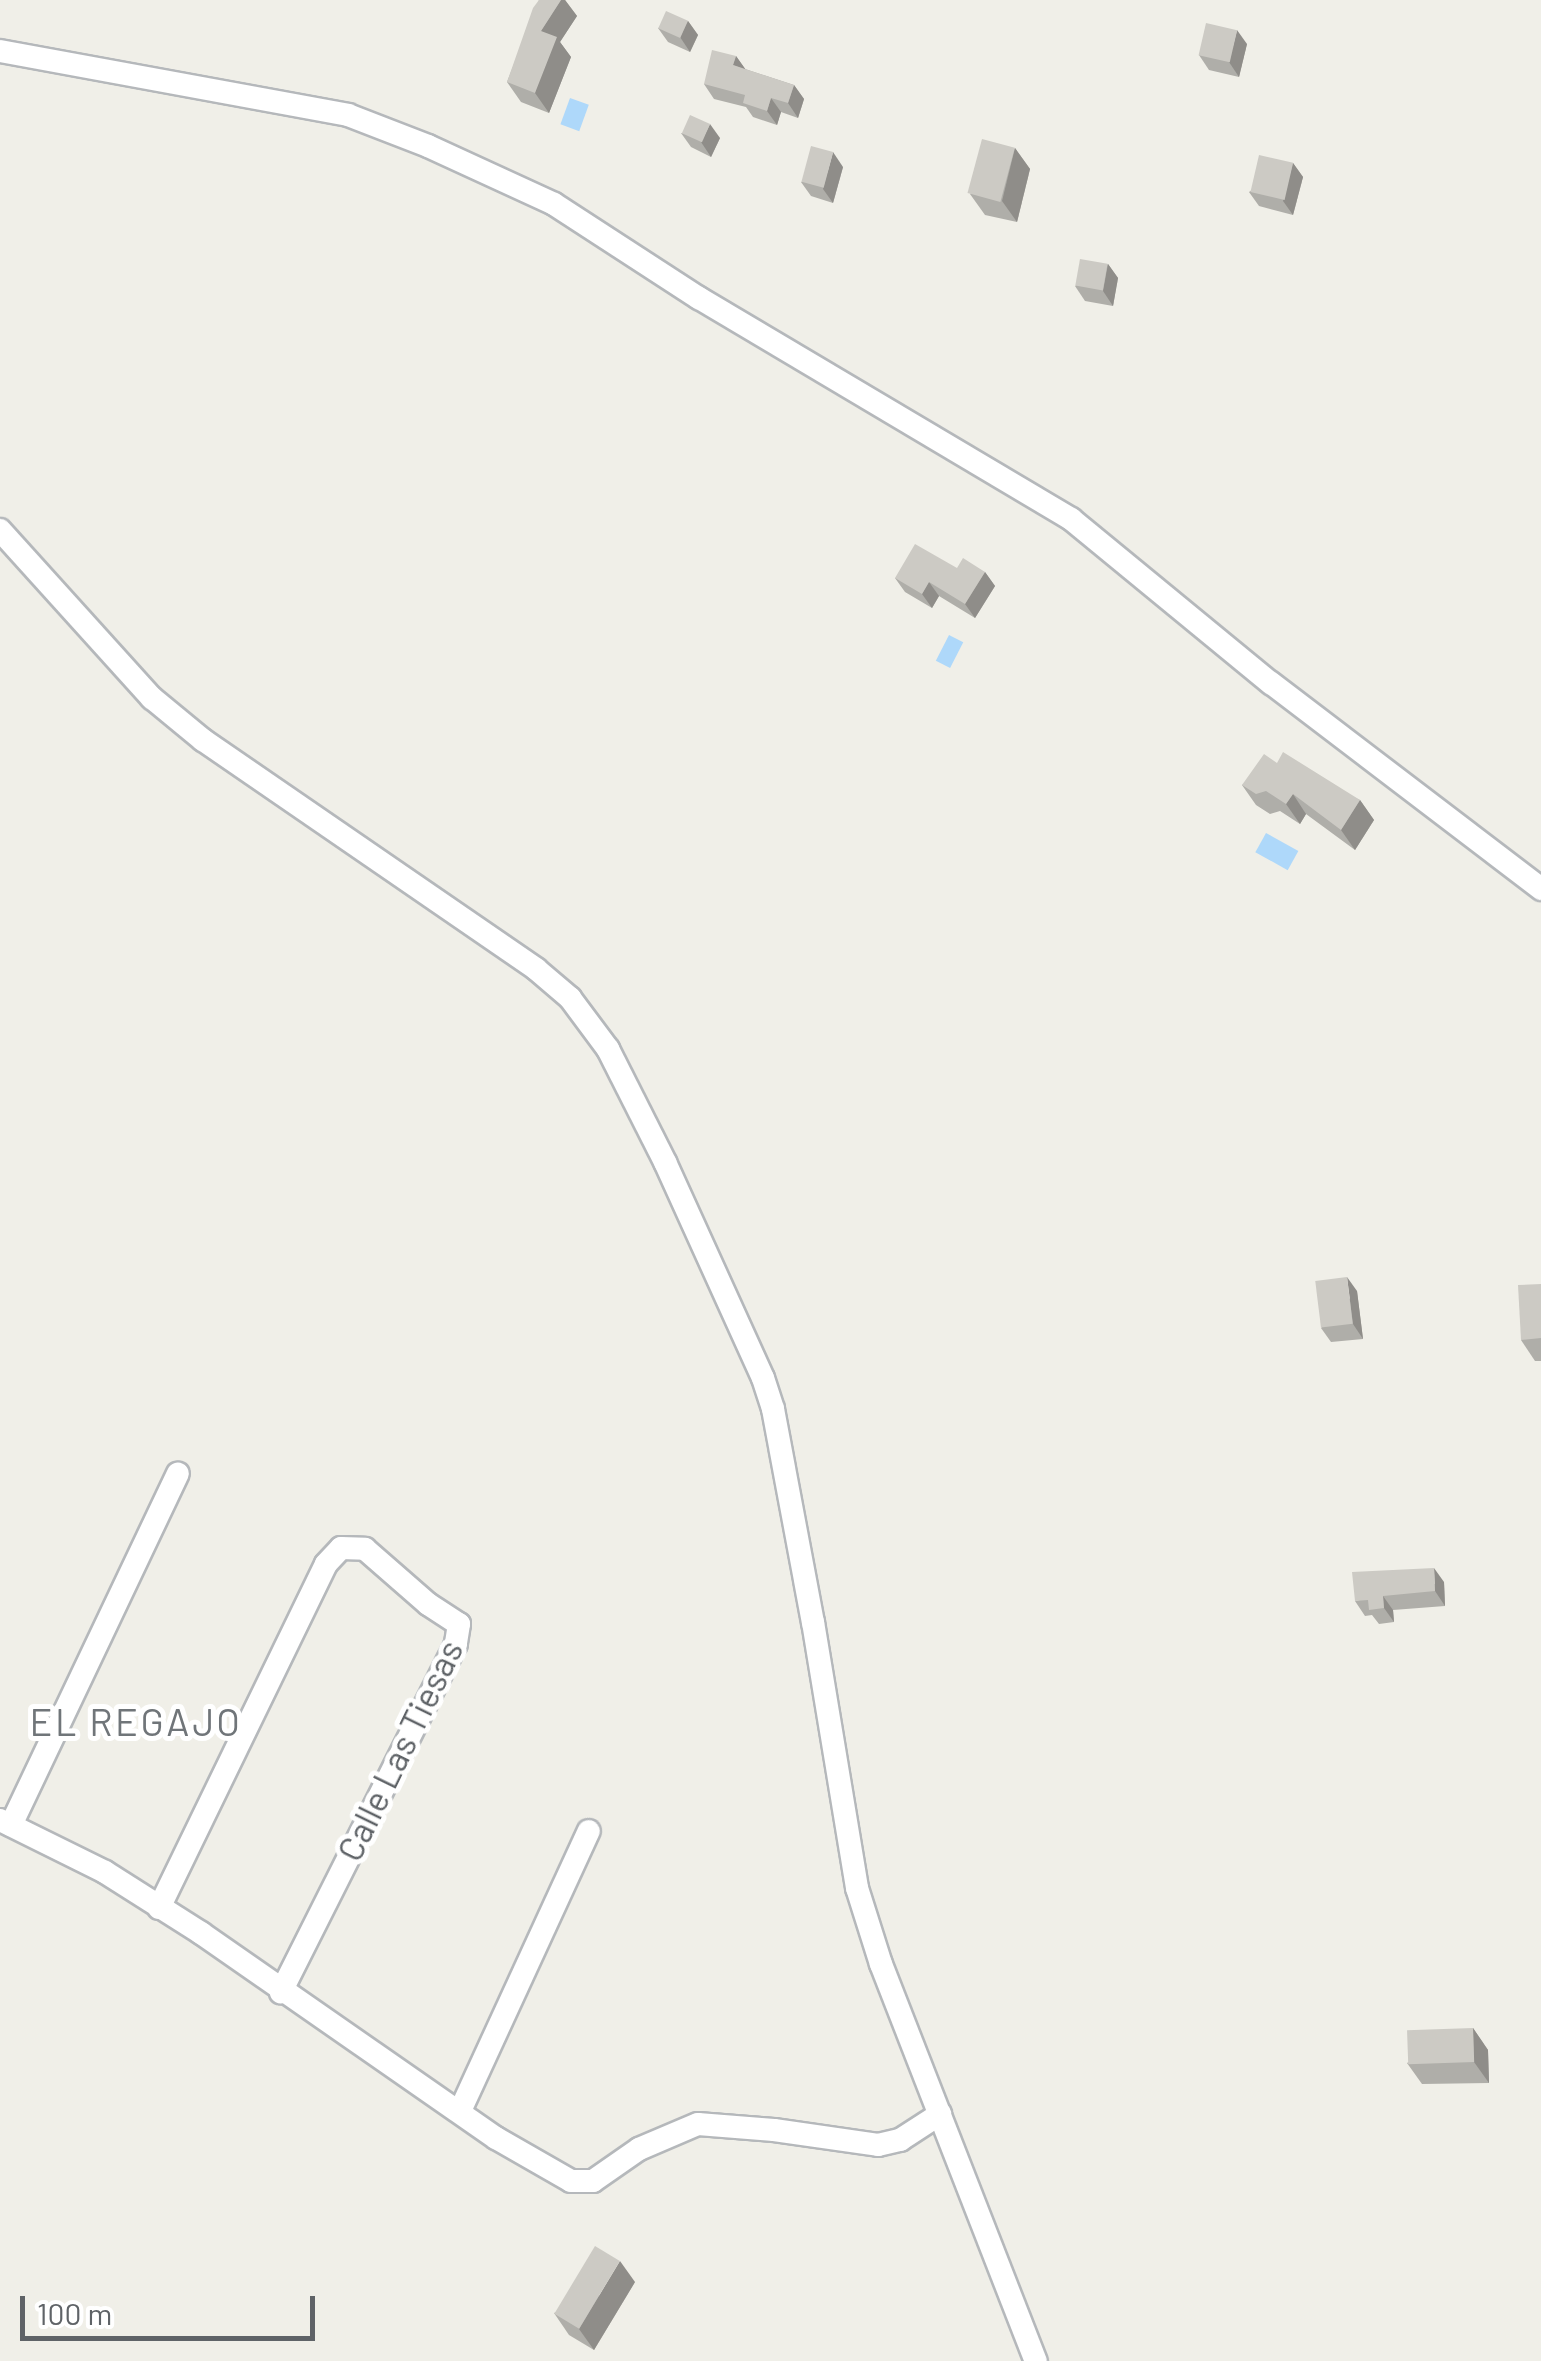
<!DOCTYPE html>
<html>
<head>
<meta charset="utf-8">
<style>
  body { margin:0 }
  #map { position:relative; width:1541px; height:2361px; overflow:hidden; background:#f0efe8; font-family:Barlow,sans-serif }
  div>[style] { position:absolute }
  .water>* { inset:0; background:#aed8fa; transform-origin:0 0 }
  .roads { filter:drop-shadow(2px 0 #b5b8bb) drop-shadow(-2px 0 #b5b8bb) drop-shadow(0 2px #b5b8bb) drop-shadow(0 -2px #b5b8bb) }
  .minor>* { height:22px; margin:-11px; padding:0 11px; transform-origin:11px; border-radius:11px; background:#fff }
  .wall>* { inset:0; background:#afaea9 }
  .shaded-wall>* { inset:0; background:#8f8d89 }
  .building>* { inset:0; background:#cccac4; transform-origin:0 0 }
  span { translate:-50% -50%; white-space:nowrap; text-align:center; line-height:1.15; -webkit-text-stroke:10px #fff; paint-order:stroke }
  .street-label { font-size:35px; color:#5f6367 }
  .neighbourhood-label { font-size:38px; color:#707579; letter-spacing:2.5px }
  .scale { position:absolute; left:20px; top:2296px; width:295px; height:45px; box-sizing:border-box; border:5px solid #5f6367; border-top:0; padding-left:12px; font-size:30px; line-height:35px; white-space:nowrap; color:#5f6367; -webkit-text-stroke:8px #fff; paint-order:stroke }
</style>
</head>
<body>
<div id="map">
  <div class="water">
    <i style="left:570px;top:98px;width:20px;height:28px;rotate:20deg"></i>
    <i style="left:949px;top:635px;width:16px;height:29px;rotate:27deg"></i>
    <i style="left:1266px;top:833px;width:37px;height:22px;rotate:29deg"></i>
  </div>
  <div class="roads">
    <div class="minor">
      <i style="left:0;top:51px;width:354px;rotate:10.4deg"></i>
      <i style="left:348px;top:115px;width:86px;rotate:21.2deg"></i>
      <i style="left:428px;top:146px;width:139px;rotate:24.7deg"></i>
      <i style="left:554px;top:204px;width:173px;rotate:33deg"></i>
      <i style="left:699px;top:298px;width:433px;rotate:30.7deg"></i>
      <i style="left:1071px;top:519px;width:259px;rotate:39.4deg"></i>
      <i style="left:1271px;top:683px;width:340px;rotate:37.3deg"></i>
      <i style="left:0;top:530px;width:227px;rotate:47.9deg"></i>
      <i style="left:152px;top:698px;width:66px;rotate:39.5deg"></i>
      <i style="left:203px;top:740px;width:404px;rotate:34.5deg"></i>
      <i style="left:536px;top:969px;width:45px;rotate:40.5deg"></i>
      <i style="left:570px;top:998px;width:64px;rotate:53.3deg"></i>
      <i style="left:608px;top:1049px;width:127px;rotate:63.2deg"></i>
      <i style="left:665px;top:1162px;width:237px;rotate:65.6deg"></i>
      <i style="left:763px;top:1378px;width:33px;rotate:72deg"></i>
      <i style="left:773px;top:1409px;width:217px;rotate:79.4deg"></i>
      <i style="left:813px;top:1622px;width:270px;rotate:80.6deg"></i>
      <i style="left:857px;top:1888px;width:80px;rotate:72.5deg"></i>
      <i style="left:881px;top:1964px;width:426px;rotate:68.7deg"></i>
      <i style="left:0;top:1820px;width:117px;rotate:26.3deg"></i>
      <i style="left:105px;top:1872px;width:114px;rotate:32.4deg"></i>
      <i style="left:201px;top:1933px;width:359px;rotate:34.8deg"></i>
      <i style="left:496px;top:2138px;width:86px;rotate:29.8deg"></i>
      <i style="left:571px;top:2181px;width:22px"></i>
      <i style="left:593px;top:2181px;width:56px;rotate:-34.8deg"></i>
      <i style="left:639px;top:2149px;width:64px;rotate:-23deg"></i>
      <i style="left:698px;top:2124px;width:76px;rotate:4.5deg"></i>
      <i style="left:774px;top:2130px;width:105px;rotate:8.2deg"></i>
      <i style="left:878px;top:2145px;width:23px;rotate:-13deg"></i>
      <i style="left:900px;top:2140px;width:48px;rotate:-33deg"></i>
      <i style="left:11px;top:1825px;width:389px;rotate:-64.6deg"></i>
      <i style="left:159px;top:1908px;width:382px;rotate:-64.1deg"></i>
      <i style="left:326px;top:1564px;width:22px;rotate:-47deg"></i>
      <i style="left:341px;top:1548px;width:24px;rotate:2deg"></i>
      <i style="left:365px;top:1549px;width:84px;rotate:41.1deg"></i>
      <i style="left:428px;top:1604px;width:37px;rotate:33deg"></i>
      <i style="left:459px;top:1624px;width:20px;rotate:99deg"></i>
      <i style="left:456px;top:1644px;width:390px;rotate:116.7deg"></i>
      <i style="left:460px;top:2111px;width:308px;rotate:-65.3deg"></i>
    </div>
  </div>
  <div class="wall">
    <i style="clip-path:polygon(539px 0,565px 0,577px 16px,560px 42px,571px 57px,549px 113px,521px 102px,507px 82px)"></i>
    <i style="clip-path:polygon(688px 21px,698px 35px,690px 52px,668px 42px,658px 28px)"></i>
    <i style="clip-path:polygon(1247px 44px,1239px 77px,1209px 70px,1199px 55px)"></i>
    <i style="clip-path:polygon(736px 56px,745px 69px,794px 85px,804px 99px,798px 118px,781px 112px,777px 125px,753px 117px,746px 107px,714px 99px,704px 84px)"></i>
    <i style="clip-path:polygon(681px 133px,720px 138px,711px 157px,691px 147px)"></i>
    <i style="clip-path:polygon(1015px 148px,1030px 169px,1017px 222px,985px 215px,970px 194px)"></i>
    <i style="clip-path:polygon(1293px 163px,1303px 177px,1293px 215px,1259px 206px,1249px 192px)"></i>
    <i style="clip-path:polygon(843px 167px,833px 203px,811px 196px,801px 182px)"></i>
    <i style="clip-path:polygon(1108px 264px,1118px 278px,1113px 306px,1085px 301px,1075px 286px)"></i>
    <i style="clip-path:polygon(957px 568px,985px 572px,995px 586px,975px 618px,939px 596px,932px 608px,905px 592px,895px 578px)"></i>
    <i style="clip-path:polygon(1277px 763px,1360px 800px,1374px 820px,1355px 850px,1306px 814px,1300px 824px,1280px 811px,1270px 814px,1256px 805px,1242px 785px)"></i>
    <i style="clip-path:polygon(1541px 1284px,1541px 1361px,1535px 1361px,1521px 1340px)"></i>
    <i style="clip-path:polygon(1357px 1291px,1363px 1339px,1331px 1342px,1321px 1328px)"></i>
    <i style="clip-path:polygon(1444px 1582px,1445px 1606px,1393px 1610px,1394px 1622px,1379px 1624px,1372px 1615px,1365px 1616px,1355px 1601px)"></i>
    <i style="clip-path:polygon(1473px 2028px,1488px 2050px,1489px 2083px,1422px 2084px,1407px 2063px)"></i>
    <i style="clip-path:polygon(635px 2282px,594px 2350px,569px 2335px,554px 2313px)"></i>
  </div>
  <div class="shaded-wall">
    <i style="clip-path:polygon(561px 0,565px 0,577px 16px,560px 42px,571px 57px,549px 113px,535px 93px,541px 31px)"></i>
    <i style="clip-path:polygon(688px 21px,698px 35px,690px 52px,680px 37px)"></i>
    <i style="clip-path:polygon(1237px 30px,1247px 44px,1239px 77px,1229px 62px)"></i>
    <i style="clip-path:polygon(736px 56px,746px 70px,733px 65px)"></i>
    <i style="clip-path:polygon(794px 85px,804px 99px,798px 118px,788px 103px)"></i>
    <i style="clip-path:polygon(771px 98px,781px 112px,777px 125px,767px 111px)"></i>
    <i style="clip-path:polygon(710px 124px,720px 138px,711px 157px,701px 142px)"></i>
    <i style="clip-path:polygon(1015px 148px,1030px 169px,1017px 222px,1002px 201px)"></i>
    <i style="clip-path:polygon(833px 152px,843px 167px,833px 203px,823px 189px)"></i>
    <i style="clip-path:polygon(1293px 163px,1303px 177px,1293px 215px,1283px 201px)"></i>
    <i style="clip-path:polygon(1108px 264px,1118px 278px,1113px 306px,1103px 291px)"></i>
    <i style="clip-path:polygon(985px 572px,995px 586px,975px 618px,965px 604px)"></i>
    <i style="clip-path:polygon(929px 582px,939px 596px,932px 608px,922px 594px)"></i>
    <i style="clip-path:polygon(1293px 794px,1306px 814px,1300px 824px,1286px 804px)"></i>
    <i style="clip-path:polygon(1360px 800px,1374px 820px,1355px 850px,1341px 830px)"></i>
    <i style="clip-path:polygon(1347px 1277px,1357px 1291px,1363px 1339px,1353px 1324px)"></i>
    <i style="clip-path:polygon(1434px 1568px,1444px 1582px,1445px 1606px,1435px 1591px)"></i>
    <i style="clip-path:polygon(1383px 1596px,1393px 1610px,1394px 1622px,1384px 1608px)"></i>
    <i style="clip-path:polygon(1473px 2028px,1488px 2050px,1489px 2083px,1474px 2062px)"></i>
    <i style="clip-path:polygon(620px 2261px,635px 2282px,594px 2350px,579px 2329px)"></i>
  </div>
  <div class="building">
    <i style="clip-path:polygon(539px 0,561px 0,541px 31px,557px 37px,535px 93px,507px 82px,533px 8px)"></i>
    <i style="left:666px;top:11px;width:24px;height:19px;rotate:24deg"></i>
    <i style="left:1206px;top:23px;width:32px;height:33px;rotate:13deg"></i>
    <i style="clip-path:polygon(712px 50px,736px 56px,733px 65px,794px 85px,788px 103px,771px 98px,767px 111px,743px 103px,745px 95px,704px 84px)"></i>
    <i style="left:690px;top:115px;width:22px;height:20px;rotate:24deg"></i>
    <i style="left:982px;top:139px;width:34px;height:56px;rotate:15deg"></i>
    <i style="left:811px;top:146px;width:23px;height:37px;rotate:15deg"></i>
    <i style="left:1259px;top:155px;width:35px;height:38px;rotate:13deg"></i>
    <i style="left:1080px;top:259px;width:28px;height:27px;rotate:10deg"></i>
    <i style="clip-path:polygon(915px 544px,957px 568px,963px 558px,985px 572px,965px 604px,929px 582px,922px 594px,895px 578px)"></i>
    <i style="clip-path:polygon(1283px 752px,1360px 800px,1341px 830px,1293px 794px,1286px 804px,1266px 791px,1256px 794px,1242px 785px,1264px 754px,1277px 763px)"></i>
    <i style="left:1347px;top:1277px;width:47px;height:32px;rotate:83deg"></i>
    <i style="clip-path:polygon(1541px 1284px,1541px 1338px,1521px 1340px,1518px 1285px)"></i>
    <i style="clip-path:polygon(1434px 1568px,1435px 1591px,1383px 1596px,1384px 1608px,1369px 1610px,1368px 1600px,1355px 1601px,1352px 1572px)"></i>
    <i style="left:1473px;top:2028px;width:34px;height:66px;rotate:88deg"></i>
    <i style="left:595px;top:2246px;width:29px;height:79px;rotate:31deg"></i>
  </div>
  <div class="street-label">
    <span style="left:399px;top:1750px;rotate:-64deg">Calle Las Tiesas</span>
  </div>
  <div class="neighbourhood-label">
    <span style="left:136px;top:1722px">EL REGAJO</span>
  </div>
  <div class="scale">100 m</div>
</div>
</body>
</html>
